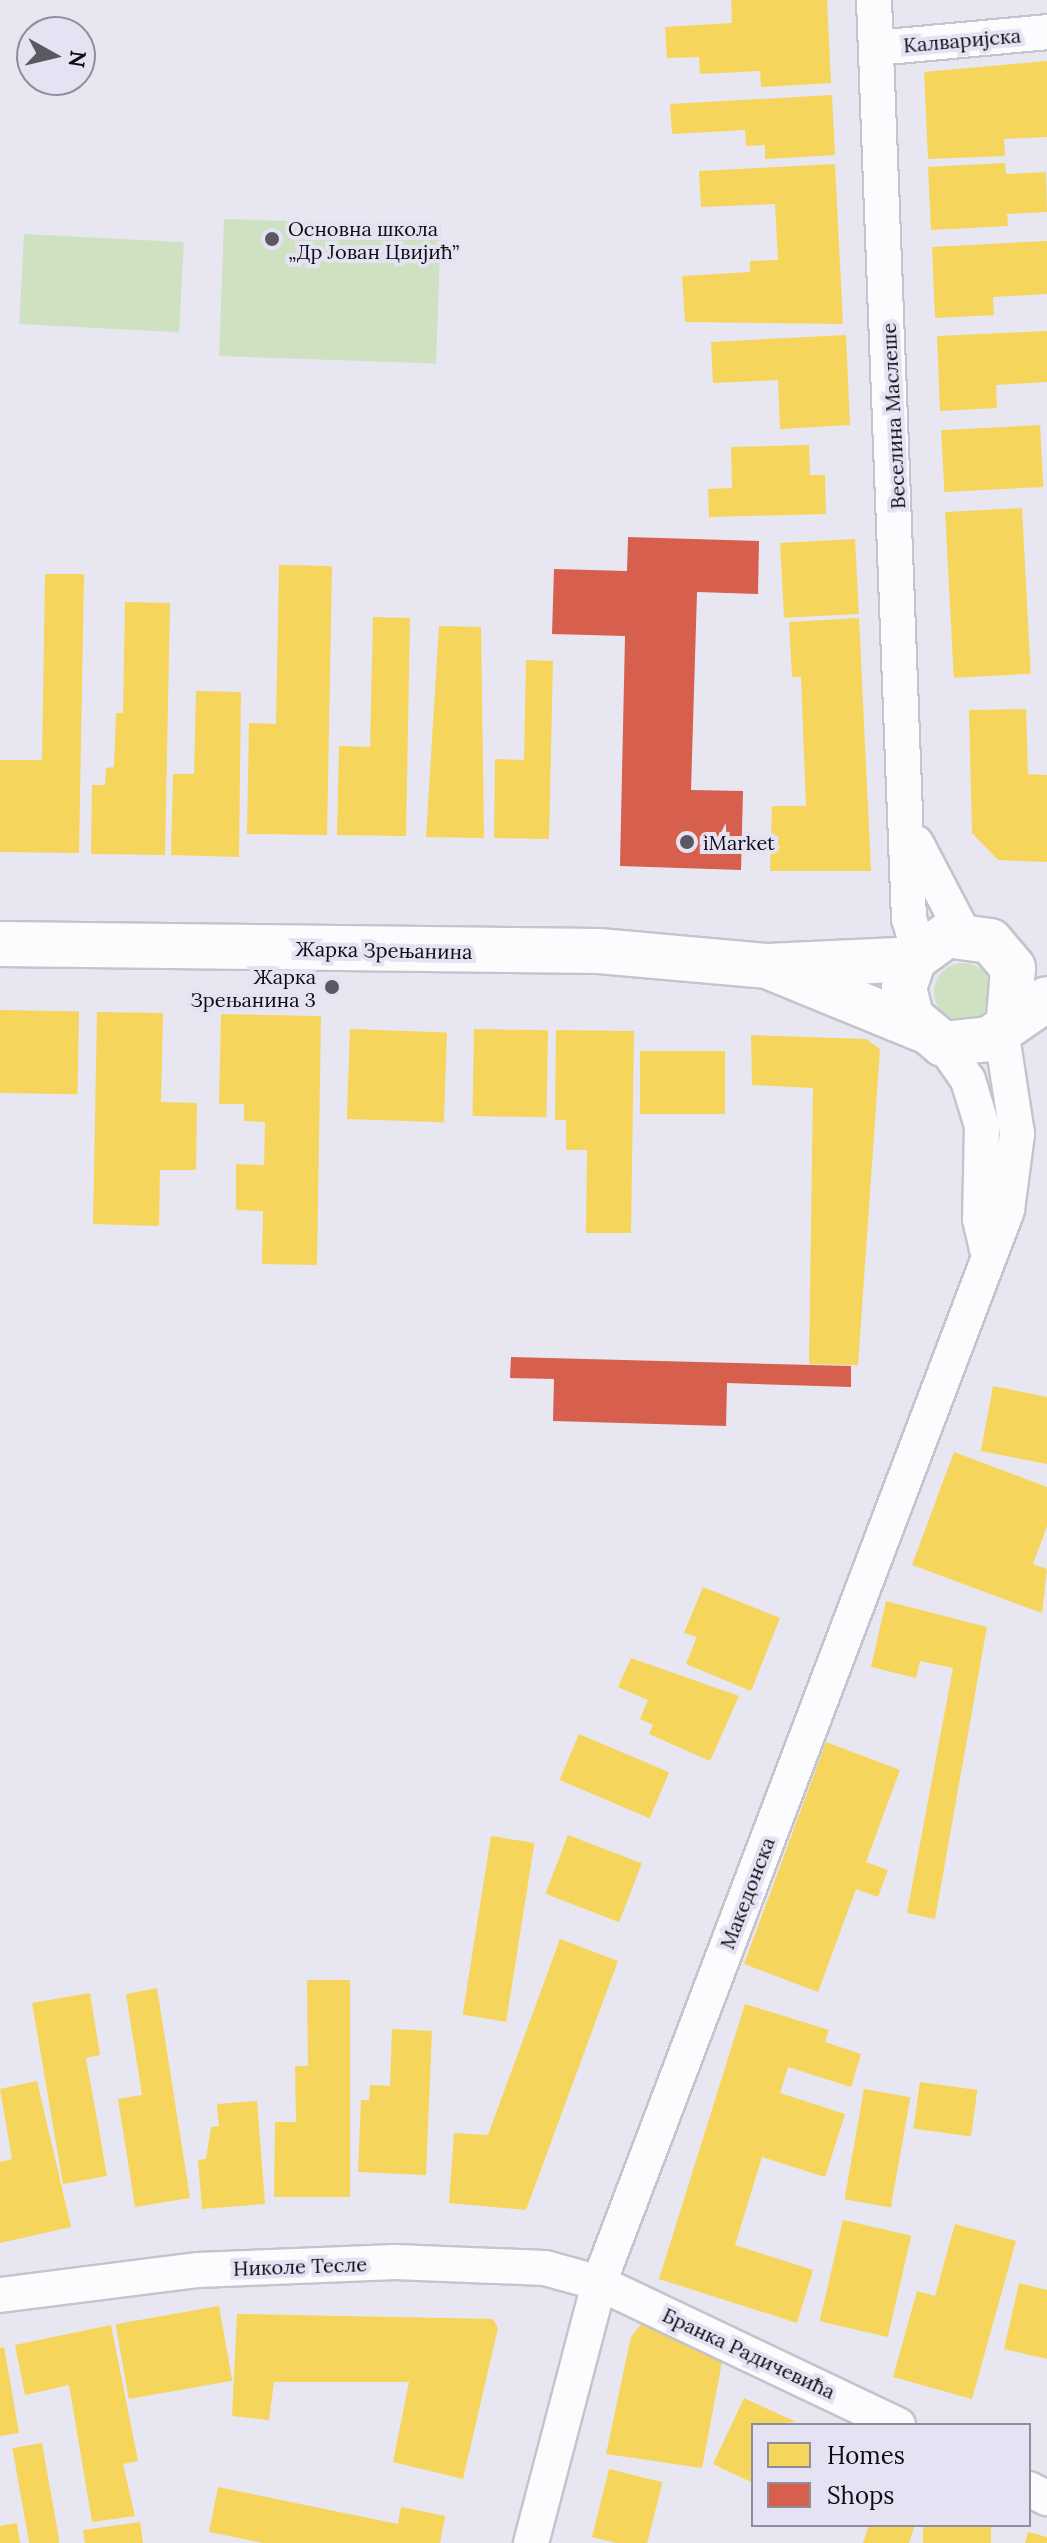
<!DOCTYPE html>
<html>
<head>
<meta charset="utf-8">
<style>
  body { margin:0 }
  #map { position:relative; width:1047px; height:2543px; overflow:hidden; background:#e8e6f0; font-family:Lora,serif }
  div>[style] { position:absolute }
  .green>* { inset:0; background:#cee1c0; transform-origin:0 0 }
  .round { border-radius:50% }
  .homes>* { inset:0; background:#f6d55c; transform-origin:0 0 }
  .shops>* { inset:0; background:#d6604d }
  .roads { filter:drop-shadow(2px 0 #c5c3cb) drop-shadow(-2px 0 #c5c3cb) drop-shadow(0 2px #c5c3cb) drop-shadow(0 -2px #c5c3cb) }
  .street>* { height:34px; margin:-17px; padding:0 17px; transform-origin:17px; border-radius:17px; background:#fcfbfd }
  .secondary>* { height:44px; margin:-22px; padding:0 22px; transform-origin:22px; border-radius:22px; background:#fcfbfd }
  .dots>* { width:22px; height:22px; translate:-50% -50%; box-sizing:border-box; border:4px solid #e5e3f3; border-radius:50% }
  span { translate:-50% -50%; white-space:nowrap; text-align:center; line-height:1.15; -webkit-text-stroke:8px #e5e3f3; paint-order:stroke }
  .street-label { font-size:20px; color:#0d0c12 }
  .poi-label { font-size:20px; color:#0d0c12 }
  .left { translate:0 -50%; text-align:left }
  .right { translate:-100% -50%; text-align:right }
  .legend { position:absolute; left:751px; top:2423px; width:280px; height:104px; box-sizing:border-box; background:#e5e3f3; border:2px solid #8f8d99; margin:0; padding:10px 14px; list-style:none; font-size:24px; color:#0d0c12 }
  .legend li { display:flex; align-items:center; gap:16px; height:40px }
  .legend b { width:40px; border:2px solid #8f8d99 }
  .north { position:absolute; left:16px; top:16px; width:80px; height:80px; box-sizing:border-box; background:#e5e3f3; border:2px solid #8f8d99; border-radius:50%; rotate:98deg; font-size:22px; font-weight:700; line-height:32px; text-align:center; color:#0d0c12 }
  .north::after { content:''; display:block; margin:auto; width:28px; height:36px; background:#5a5860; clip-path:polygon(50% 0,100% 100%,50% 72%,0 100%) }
</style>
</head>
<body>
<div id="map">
  <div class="green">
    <i style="left:224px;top:219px;width:217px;height:137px;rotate:2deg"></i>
    <i style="left:24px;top:234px;width:160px;height:90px;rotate:3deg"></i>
    <i class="round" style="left:934px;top:963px;width:58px;height:58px"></i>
  </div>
  <div class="homes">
    <i style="clip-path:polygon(731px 0,827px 0,831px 83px,761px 87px,760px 71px,700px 74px,699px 57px,667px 58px,665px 27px,732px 23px)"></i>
    <i style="clip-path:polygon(1047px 61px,1047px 137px,1004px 139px,1005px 156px,928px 159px,924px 72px)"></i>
    <i style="clip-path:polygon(832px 95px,835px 155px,765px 159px,765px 145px,746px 146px,745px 130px,672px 134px,670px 104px)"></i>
    <i style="clip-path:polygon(1005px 163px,1006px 174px,1046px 172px,1047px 212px,1007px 214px,1008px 226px,931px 230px,928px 167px)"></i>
    <i style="clip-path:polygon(835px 164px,843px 324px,685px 322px,682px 276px,750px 272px,750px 261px,778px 260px,775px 204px,701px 207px,699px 171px)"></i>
    <i style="clip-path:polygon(1047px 241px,1047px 294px,993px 297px,994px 315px,935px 318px,932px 247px)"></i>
    <i style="clip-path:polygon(1047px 331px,1047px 382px,996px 385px,997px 408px,940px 411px,937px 336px)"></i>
    <i style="clip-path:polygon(846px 335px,850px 425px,780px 429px,778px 380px,713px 383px,711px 342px)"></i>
    <i style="left:1040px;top:425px;width:62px;height:99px;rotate:87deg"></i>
    <i style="clip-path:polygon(809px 445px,810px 475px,825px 475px,826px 514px,709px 517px,708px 489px,732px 488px,731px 447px)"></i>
    <i style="left:1022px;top:508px;width:166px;height:77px;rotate:87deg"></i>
    <i style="left:855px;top:539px;width:75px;height:75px;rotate:87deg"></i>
    <i style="clip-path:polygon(279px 565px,332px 566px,327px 835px,247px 834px,249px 723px,276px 724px)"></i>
    <i style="clip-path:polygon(45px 574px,84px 574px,79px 853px,0 852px,0 760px,42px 760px)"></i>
    <i style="clip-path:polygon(125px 602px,170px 603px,165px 855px,91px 854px,92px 785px,105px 785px,106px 768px,114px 767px,116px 713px,123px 713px)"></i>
    <i style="clip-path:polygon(373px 617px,410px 618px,406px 836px,337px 835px,339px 746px,370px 747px)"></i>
    <i style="clip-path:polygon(859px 618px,871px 871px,770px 871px,772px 806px,806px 806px,801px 677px,792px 677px,789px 622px)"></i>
    <i style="clip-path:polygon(439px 626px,481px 627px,484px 838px,426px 837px)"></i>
    <i style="clip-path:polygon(526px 660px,553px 661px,549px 839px,494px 838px,495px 759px,524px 760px)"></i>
    <i style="clip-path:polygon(196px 691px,241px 692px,239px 857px,171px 855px,173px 774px,194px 774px)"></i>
    <i style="clip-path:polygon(1026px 709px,1028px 774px,1047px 775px,1047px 862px,998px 860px,972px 833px,969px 710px)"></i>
    <i style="left:0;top:1010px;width:79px;height:83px;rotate:1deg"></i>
    <i style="clip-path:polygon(97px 1012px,163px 1013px,161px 1102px,197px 1103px,196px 1170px,160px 1170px,159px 1226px,93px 1224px)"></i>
    <i style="clip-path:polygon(221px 1014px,321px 1016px,317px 1265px,262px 1264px,263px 1211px,236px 1210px,236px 1164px,264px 1165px,265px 1122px,244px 1121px,244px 1104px,219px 1104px)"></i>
    <i style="left:350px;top:1029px;width:97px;height:90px;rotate:2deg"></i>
    <i style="left:474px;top:1029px;width:74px;height:87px;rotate:1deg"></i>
    <i style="clip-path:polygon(556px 1030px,634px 1031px,631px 1233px,586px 1233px,587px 1150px,566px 1150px,566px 1120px,555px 1120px)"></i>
    <i style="clip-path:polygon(751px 1035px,866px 1039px,880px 1049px,858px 1365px,809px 1364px,813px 1088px,752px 1085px)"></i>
    <i style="left:725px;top:1051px;width:63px;height:85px;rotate:90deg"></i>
    <i style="clip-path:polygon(993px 1386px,1047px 1397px,1047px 1464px,981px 1451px)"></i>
    <i style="clip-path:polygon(954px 1452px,1047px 1487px,1047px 1526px,1033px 1564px,1047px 1569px,1042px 1613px,912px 1565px)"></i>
    <i style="clip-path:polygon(703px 1587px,780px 1618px,751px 1691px,686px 1664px,697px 1637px,684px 1633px)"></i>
    <i style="clip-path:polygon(886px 1601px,987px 1627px,935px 1919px,907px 1913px,953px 1668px,920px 1661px,916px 1678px,871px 1667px)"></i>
    <i style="clip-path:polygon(631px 1658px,739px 1696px,710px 1761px,649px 1734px,653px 1725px,640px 1719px,648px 1700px,618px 1687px)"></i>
    <i style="left:579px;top:1734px;width:98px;height:50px;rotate:23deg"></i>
    <i style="clip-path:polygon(826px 1742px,900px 1770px,866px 1862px,888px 1870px,878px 1897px,856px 1889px,818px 1992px,744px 1964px)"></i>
    <i style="left:568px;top:1835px;width:79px;height:63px;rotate:21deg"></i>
    <i style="left:491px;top:1836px;width:44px;height:181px;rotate:9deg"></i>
    <i style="clip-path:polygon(560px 1939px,618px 1961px,526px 2210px,449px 2203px,454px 2133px,488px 2135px)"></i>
    <i style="clip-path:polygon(307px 1980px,350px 1980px,350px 2197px,274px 2197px,275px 2122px,296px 2122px,295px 2066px,308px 2066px)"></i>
    <i style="clip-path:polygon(157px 1988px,190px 2198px,135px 2207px,118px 2099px,142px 2095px,126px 1994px)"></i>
    <i style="clip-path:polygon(90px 1993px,100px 2055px,86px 2058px,107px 2176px,63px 2184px,32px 2003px)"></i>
    <i style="clip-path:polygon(745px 2004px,829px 2030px,825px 2042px,861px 2054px,851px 2087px,788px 2067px,780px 2093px,845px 2114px,825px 2177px,762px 2157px,735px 2245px,813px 2270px,797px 2323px,659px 2279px)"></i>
    <i style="clip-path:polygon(392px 2029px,432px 2031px,426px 2175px,358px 2172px,361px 2100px,369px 2100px,370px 2085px,390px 2086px)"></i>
    <i style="clip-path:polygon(37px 2081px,71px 2227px,0 2243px,0 2162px,12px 2159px,0 2089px)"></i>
    <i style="left:920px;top:2082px;width:58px;height:47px;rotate:8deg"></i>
    <i style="left:864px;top:2089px;width:47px;height:112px;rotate:10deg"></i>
    <i style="clip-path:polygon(257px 2101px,265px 2204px,202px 2209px,198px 2160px,206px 2159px,211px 2127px,219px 2126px,217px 2104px)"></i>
    <i style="left:843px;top:2220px;width:70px;height:104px;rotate:13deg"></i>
    <i style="clip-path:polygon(955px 2224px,1016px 2241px,972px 2399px,893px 2377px,917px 2291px,935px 2296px)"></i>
    <i style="clip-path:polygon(1019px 2283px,1047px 2290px,1047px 2359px,1004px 2349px)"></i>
    <i style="left:219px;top:2306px;width:76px;height:105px;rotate:80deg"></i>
    <i style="clip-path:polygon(237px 2314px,493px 2319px,498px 2328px,463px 2479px,393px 2462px,409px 2382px,274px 2382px,269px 2420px,232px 2416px)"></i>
    <i style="clip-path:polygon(642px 2323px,722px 2362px,702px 2468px,606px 2454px,631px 2337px)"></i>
    <i style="clip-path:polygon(111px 2325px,138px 2461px,123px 2464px,135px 2516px,92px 2522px,69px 2385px,25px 2395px,15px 2345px)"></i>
    <i style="clip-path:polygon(4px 2347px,19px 2433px,0 2436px,0 2348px)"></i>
    <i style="clip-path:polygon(744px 2398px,796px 2422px,753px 2425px,753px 2483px,713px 2464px)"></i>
    <i style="left:42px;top:2443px;width:101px;height:30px;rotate:80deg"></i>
    <i style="left:609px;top:2469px;width:55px;height:70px;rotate:14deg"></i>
    <i style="clip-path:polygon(218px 2487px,398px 2524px,401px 2507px,445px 2516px,440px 2543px,263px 2543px,209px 2532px)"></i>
    <i style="clip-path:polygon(140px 2522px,143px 2543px,85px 2543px,83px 2530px)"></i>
    <i style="clip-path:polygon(17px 2523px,20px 2543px,0 2543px,0 2526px)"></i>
    <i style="clip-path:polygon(869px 2525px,915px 2525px,909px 2543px,863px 2543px)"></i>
    <i style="left:923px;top:2525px;width:68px;height:18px"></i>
    <i style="clip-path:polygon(1028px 2532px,1047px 2537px,1047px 2543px,1025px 2543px)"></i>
  </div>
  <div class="shops">
    <i style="clip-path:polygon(628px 537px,759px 541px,758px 594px,697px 592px,691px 790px,743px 791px,741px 870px,620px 866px,625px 636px,552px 634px,554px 569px,627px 571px)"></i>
    <i style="clip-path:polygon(511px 1357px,851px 1366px,851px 1387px,727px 1383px,726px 1426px,553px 1421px,554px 1379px,510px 1378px)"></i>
  </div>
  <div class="roads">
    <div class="street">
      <i style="left:874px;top:0;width:919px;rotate:87.82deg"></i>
      <i style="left:909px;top:918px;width:35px;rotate:74deg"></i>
      <i style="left:876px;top:48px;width:172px;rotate:-5.3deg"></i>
      <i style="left:916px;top:843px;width:102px;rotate:62.4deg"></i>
      <i style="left:943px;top:1044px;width:44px;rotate:55.2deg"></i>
      <i style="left:968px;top:1080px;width:48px;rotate:73.1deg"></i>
      <i style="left:982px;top:1126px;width:93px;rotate:91.2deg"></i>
      <i style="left:980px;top:1219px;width:32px;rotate:77deg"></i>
      <i style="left:0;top:2295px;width:200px;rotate:-7.2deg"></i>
      <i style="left:198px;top:2270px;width:197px;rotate:-2.3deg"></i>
      <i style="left:395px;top:2262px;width:150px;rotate:2.3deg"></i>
      <i style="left:545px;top:2268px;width:56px;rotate:15.5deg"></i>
      <i style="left:599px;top:2283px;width:331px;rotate:25.4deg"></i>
      <i style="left:1029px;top:2489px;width:20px;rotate:27deg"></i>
      <i style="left:531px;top:2543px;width:269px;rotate:-75.3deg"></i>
      <i style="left:599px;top:2283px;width:1148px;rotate:-69.18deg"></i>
      <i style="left:1007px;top:1210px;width:77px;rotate:-82.5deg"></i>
      <i style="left:1017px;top:1134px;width:106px;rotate:-98.7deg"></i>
    </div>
    <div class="secondary">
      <i style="left:0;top:944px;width:599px;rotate:0.67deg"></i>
      <i style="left:599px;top:951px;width:170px;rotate:5.1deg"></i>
      <i style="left:768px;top:966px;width:146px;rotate:-2.7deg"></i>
      <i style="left:774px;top:969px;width:159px;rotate:22.2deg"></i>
      <i style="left:1009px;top:1019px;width:51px;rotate:-85.5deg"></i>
      <i style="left:1013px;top:968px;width:35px;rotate:-130deg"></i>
      <i style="left:990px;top:941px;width:43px;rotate:-172.1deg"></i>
      <i style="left:947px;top:935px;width:41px;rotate:144deg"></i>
      <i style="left:914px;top:959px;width:31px;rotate:109deg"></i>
      <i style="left:904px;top:988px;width:30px;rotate:76deg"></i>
      <i style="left:911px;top:1017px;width:42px;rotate:40.2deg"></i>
      <i style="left:943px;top:1044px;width:46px;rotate:-6.2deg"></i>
      <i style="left:989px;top:1039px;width:70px;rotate:-34.6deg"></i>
    </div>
  </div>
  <div class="dots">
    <i style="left:272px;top:239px;background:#5a5860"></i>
    <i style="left:687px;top:842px;background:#5a5860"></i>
    <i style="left:332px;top:987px;background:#5a5860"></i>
  </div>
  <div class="street-label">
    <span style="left:962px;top:40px;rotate:-5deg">Калваријска</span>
    <span style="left:893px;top:416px;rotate:-93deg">Веселина Маслеше</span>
    <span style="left:384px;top:950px;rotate:1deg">Жарка Зрењанина</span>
    <span style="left:747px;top:1893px;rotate:-69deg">Македонска</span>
    <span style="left:300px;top:2266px;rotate:-2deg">Николе Тесле</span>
    <span style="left:749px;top:2353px;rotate:25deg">Бранка Радичевића</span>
  </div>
  <div class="poi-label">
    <span class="left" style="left:288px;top:240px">Основна школа<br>„Др Јован Цвијић”</span>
    <span class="left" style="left:703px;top:842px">iMarket</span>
    <span class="right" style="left:316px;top:988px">Жарка<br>Зрењанина 3</span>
  </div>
  <ul class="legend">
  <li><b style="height:22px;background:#f6d55c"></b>Homes</li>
  <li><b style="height:22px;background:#d6604d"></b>Shops</li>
  </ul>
  <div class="north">N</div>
</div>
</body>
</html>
